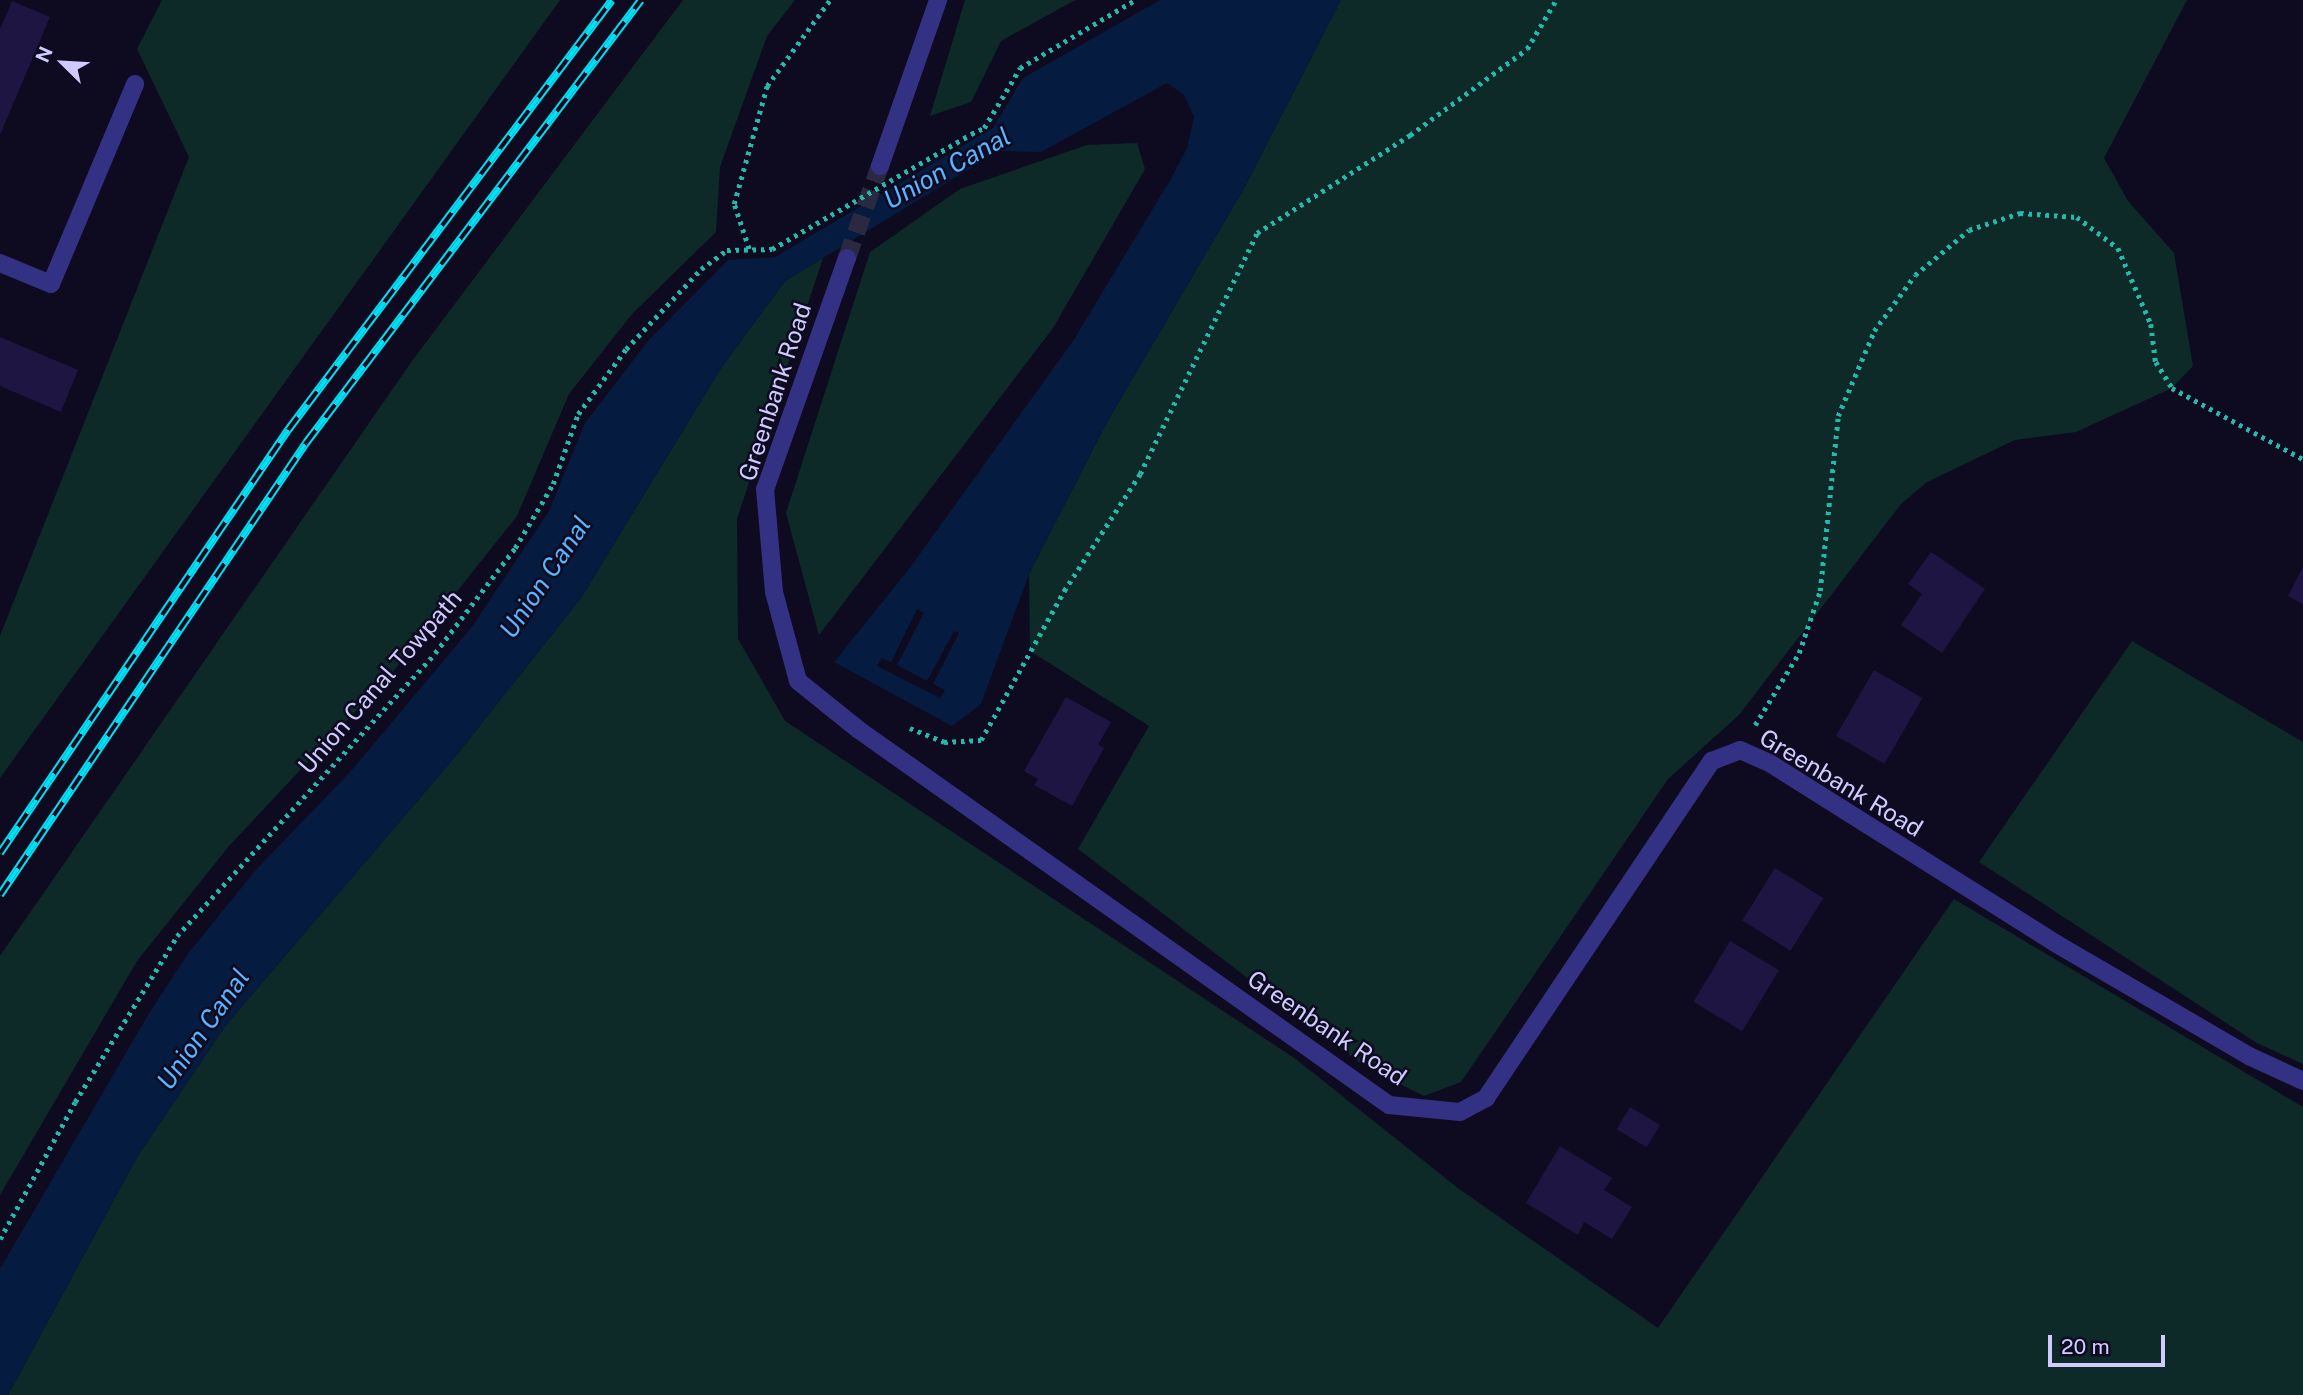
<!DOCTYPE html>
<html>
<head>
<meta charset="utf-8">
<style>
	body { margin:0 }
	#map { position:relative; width:2303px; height:1395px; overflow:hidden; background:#0e0b20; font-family:"Public Sans",sans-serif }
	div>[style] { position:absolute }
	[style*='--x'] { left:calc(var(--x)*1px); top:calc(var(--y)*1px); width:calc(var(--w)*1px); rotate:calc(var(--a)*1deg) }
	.green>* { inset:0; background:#0d2a29 }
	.water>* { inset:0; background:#051b3f }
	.pier>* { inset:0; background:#0e0b20 }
	.building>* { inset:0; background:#1e1542; transform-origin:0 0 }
	.minor-tunnel>* { height:18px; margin-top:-9px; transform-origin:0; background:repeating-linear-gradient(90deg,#2b2841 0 18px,transparent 0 27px) }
	.path>* { height:4.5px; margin-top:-2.25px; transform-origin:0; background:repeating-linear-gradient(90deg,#23baae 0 3.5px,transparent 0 8.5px) }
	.minor>* { height:18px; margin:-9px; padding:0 9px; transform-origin:9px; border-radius:9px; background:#333183 }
	.rail>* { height:8px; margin-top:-4px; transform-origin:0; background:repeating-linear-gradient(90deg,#0e0b20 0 16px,#00e0f5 0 32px); box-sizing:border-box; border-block:2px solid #00e0f5 }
	.path-bridge>* { height:4.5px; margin-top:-2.25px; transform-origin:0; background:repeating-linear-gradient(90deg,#23baae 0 3.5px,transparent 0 8.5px) }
	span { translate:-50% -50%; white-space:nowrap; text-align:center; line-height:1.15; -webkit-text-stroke:5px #0e0b20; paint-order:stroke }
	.street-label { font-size:24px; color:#cfcaff }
	.water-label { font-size:26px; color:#58b4ff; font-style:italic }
	.north { position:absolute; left:28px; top:28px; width:70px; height:70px; -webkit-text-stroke:5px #0e0b20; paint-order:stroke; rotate:294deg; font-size:19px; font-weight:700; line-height:28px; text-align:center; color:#cfcaff }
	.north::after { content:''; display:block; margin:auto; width:24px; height:32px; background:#cfcaff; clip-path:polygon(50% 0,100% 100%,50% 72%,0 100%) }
	.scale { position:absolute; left:2048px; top:1335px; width:117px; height:32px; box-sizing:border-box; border:4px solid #cfcaff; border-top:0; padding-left:9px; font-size:21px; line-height:24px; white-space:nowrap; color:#cfcaff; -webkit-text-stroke:5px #0e0b20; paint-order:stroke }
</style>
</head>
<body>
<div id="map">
	<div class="green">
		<i style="clip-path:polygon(162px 0,560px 0,0 778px,0 636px,189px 157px,137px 49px)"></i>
		<i style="clip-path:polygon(683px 0,795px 0,767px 36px,720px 167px,716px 232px,632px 314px,569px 394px,517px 516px,397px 667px,229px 846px,137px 961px,0 1195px,0 956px,412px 361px)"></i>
		<i style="clip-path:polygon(965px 0,1075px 0,1001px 41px,971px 102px,930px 116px)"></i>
		<i style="clip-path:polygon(1341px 0,2187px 0,2104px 158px,2128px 201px,2174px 253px,2193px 366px,2172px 388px,2076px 432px,2015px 440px,1927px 482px,1901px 504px,1739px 715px,1668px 779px,1461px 1082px,1424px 1096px,1361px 1064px,1078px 849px,1149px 726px,1030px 651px,1029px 574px,1107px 422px,1243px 190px)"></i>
		<i style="clip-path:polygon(1137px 143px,1145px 169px,1053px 328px,819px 635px,786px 513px,870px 252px,960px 189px,1087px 145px)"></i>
		<i style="clip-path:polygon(823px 258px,737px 519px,738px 639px,785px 721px,1297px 1060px,1459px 1189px,1658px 1328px,1954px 899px,2303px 1107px,2303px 1395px,8px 1395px,137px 1157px,226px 1025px,455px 757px,581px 598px,721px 368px,785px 281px)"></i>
		<i style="clip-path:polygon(2132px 641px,2303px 742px,2303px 1064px,2257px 1043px,1979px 862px)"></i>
	</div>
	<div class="water">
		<i style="clip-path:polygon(1160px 0,1341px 0,1243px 190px,1107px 422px,1029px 574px,981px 704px,952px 726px,834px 662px,909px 569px,1073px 341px,1172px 177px,1187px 148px,1194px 117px,1184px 95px,1167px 83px,1041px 152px,999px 151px,785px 281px,721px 368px,581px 598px,455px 757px,226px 1025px,137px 1157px,8px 1395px,0 1395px,0 1269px,148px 1015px,187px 955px,255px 871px,351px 771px,471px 628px,549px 511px,585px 423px,648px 341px,728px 260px,775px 257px,993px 128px,1023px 78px)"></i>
	</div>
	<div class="pier">
		<i style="clip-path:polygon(917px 609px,924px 613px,897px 665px,927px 681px,954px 631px,959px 633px,933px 684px,945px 690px,940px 698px,877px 666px,882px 658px,891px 662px)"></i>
	</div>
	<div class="building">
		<i style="clip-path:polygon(12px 1px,50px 17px,0 135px,0 29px)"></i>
		<i style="clip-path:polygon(0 337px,78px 370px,61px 412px,0 386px)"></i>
		<i style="clip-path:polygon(1931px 552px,1985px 589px,1942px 653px,1901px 625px,1922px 594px,1908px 584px)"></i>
		<i style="clip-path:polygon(2303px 567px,2303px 604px,2288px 596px)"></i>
		<i style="left:1874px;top:670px;width:56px;height:76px;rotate:30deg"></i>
		<i style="clip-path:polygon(1066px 697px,1111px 722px,1098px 745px,1104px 748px,1072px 806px,1034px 785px,1038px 779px,1024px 771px)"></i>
		<i style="left:1775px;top:868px;width:57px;height:62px;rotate:32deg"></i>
		<i style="left:1730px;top:941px;width:57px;height:71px;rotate:31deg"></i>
		<i style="left:1630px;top:1107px;width:35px;height:26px;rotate:31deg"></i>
		<i style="clip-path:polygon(1560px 1146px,1612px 1178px,1604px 1190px,1632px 1207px,1612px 1239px,1584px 1222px,1578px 1235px,1526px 1203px)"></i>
	</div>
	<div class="minor-tunnel">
		<i style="--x:847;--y:258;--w:98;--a:-70.3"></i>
	</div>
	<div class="path">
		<i style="--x:971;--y:134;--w:14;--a:-25"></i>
		<i style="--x:984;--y:128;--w:70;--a:-59"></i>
		<i style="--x:1020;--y:68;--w:134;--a:-30.6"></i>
		<i style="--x:749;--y:249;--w:47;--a:-108.4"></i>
		<i style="--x:734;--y:204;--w:123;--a:-74.4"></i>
		<i style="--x:767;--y:86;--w:107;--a:-53.8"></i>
		<i style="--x:1755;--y:725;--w:84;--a:-58.6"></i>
		<i style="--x:1799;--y:653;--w:65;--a:-71.3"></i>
		<i style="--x:1820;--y:591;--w:176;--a:-84.1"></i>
		<i style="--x:1838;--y:416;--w:92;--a:-67"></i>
		<i style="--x:1874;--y:331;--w:69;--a:-53.8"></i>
		<i style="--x:1915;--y:275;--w:70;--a:-39.8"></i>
		<i style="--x:1969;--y:230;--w:54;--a:-18.4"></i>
		<i style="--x:2020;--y:213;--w:57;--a:4"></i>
		<i style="--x:2077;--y:217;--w:51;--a:37.1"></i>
		<i style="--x:2118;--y:248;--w:83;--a:66.5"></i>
		<i style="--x:2151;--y:324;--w:38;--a:83"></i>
		<i style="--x:2156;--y:362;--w:31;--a:58"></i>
		<i style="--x:2172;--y:388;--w:149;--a:28.5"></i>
		<i style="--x:910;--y:728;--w:37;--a:22"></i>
		<i style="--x:944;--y:742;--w:37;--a:-3"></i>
		<i style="--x:981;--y:740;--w:171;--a:-60.9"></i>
		<i style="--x:1064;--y:591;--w:140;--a:-57"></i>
		<i style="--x:1140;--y:474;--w:268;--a:-64.1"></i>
		<i style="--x:1257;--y:233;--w:182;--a:-32.6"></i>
		<i style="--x:1410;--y:135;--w:145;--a:-36.3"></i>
		<i style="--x:1527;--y:49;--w:57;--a:-59.4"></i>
		<i style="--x:0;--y:1239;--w:156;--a:-61.3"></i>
		<i style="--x:75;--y:1102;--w:195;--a:-58.4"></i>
		<i style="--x:177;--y:936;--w:383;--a:-47.6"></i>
		<i style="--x:435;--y:653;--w:132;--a:-52.7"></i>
		<i style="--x:515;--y:548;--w:74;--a:-59.3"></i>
		<i style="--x:553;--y:484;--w:74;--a:-70.3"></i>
		<i style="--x:578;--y:414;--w:81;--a:-53.6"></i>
		<i style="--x:626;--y:349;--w:110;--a:-46.8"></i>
		<i style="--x:701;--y:269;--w:32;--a:-36"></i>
		<i style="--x:727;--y:250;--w:45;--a:-1.3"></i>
	</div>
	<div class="minor">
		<i style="--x:880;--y:166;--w:176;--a:-70.7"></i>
		<i style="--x:847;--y:258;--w:245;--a:109.5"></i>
		<i style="--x:765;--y:489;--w:103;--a:85"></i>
		<i style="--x:774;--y:592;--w:92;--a:74.9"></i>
		<i style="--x:798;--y:681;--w:78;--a:38.8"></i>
		<i style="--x:859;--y:730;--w:649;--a:35.28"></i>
		<i style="--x:1389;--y:1105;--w:71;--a:5.6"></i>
		<i style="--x:1460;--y:1112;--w:30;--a:-28"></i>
		<i style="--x:1486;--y:1098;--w:406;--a:-56.2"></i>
		<i style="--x:1712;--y:761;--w:30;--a:-21"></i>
		<i style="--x:1740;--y:750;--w:34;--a:24"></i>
		<i style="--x:1771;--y:764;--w:336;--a:32.2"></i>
		<i style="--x:2055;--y:943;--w:225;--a:30.2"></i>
		<i style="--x:2249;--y:1056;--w:60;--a:24.8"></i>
		<i style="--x:0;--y:263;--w:55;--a:22.4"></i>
		<i style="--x:51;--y:284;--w:217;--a:-67.2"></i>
	</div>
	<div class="rail">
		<i style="--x:0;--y:853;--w:512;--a:-55.75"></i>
		<i style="--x:288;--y:430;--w:538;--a:-53"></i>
		<i style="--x:0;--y:895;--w:546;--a:-55.9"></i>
		<i style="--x:306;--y:443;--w:555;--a:-52.9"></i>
	</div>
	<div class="path-bridge">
		<i style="--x:772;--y:249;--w:230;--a:-30"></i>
	</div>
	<div class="street-label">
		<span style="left:775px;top:392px;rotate:-72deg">Greenbank Road</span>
		<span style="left:380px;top:682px;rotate:-49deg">Union Canal Towpath</span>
		<span style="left:1841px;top:783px;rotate:31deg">Greenbank Road</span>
		<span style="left:1327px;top:1028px;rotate:34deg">Greenbank Road</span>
	</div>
	<div class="water-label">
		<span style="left:947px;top:168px;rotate:-29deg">Union Canal</span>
		<span style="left:545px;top:577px;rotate:-56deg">Union Canal</span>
		<span style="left:203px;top:1029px;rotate:-55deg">Union Canal</span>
	</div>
	<div class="north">N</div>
	<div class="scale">20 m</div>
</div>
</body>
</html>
